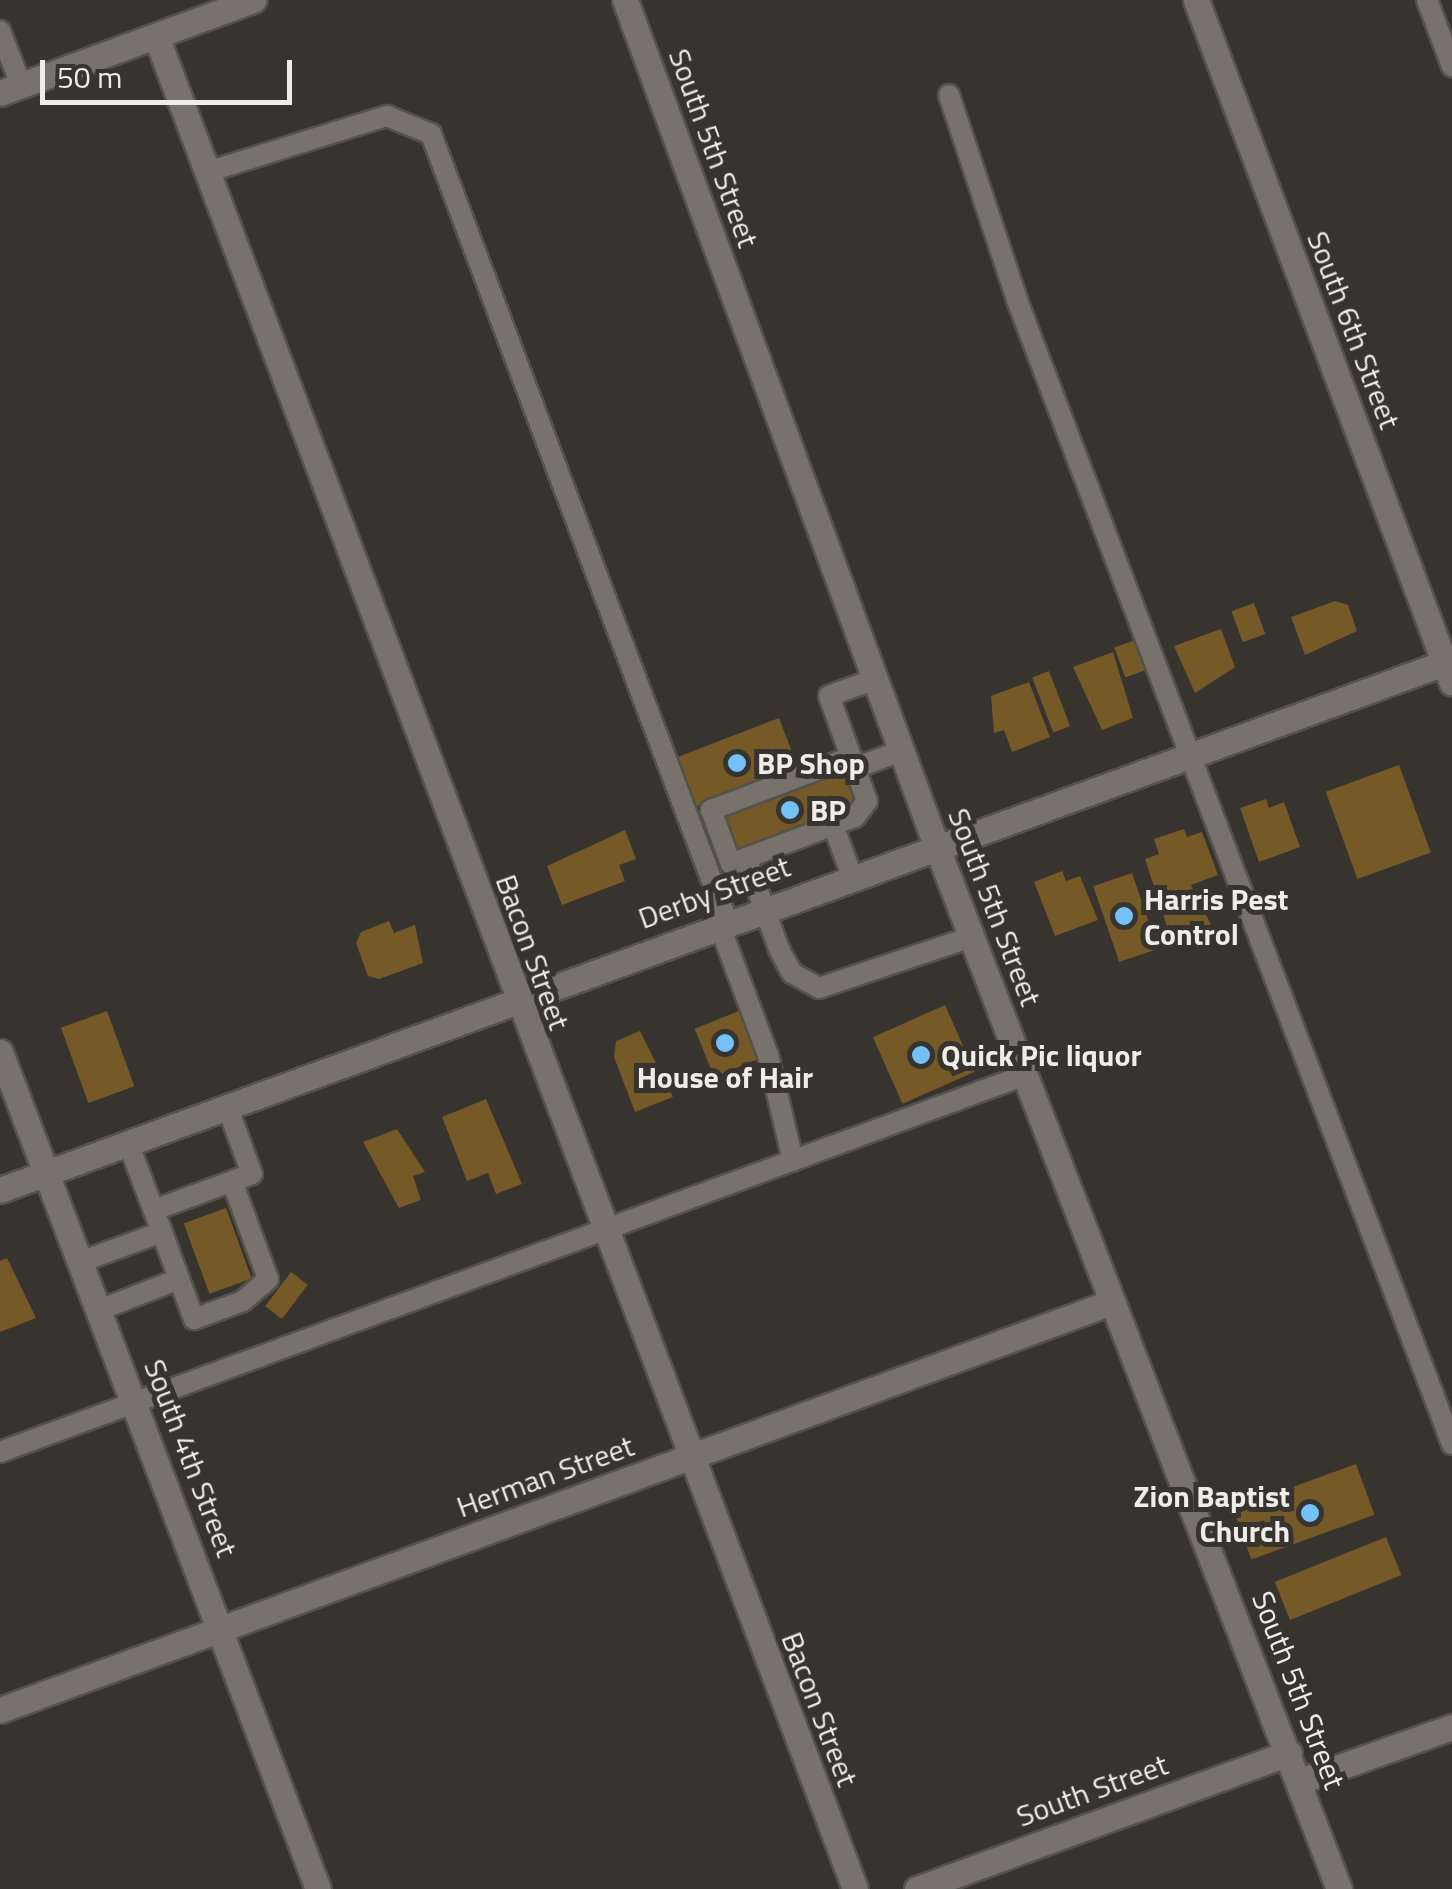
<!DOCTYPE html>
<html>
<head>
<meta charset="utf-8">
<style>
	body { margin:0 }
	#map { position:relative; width:1452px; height:1889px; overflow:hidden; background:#37332e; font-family:"Titillium Web",sans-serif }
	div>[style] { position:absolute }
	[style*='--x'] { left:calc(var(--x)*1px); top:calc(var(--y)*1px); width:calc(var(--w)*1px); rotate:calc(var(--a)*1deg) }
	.building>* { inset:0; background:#755926; transform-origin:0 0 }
	.roads { filter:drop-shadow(2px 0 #54524d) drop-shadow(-2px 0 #54524d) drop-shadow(0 2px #54524d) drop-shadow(0 -2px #54524d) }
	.service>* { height:20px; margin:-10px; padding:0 10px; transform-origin:10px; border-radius:10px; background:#77736c }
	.minor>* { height:25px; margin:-12.5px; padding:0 12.5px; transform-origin:12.5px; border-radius:12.5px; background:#77736c }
	.tertiary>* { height:25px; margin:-12.5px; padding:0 12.5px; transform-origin:12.5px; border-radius:12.5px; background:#77736c }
	.secondary>* { height:25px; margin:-12.5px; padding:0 12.5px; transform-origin:12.5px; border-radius:12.5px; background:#77736c }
	.dots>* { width:28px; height:28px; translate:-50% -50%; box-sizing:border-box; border:5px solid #37332e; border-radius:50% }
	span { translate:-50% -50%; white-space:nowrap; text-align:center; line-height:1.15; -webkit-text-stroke:10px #37332e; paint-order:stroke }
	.street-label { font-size:30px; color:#efede9 }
	.poi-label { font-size:30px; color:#efede9; font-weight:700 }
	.left { translate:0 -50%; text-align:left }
	.right { translate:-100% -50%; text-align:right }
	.scale { position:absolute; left:40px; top:60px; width:252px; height:45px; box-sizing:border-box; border:5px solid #efede9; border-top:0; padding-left:12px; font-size:30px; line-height:35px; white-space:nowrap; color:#efede9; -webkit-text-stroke:8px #37332e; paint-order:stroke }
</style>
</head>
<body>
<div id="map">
	<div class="building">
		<i style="clip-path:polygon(1335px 601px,1348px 605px,1357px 631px,1305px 655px,1291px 617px)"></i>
		<i style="left:1254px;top:603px;width:33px;height:24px;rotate:70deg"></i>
		<i style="clip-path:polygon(1221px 629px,1235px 667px,1195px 693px,1174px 646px)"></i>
		<i style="left:1135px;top:640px;width:32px;height:22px;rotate:70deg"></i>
		<i style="clip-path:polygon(1113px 652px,1133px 718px,1102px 730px,1073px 667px)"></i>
		<i style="left:1049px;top:671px;width:59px;height:18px;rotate:69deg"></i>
		<i style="clip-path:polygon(1029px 682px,1050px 737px,1012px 752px,1004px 730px,994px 733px,991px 696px)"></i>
		<i style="left:779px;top:718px;width:53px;height:110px;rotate:69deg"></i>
		<i style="left:1399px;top:765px;width:93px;height:78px;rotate:70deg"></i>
		<i style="left:844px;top:770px;width:36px;height:130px;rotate:69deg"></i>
		<i style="clip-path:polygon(1266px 799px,1269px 808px,1284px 802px,1300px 847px,1259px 862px,1240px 808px)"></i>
		<i style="clip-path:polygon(1184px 829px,1187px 837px,1202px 832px,1218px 875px,1191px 885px,1212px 927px,1172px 942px,1145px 859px,1159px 854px,1154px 839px)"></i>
		<i style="clip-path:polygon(625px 830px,636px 859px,619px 865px,625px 881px,562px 905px,547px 866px)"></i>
		<i style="clip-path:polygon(1062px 871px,1066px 881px,1080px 876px,1098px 920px,1055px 936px,1034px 882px)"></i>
		<i style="left:1132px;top:873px;width:80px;height:41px;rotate:71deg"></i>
		<i style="clip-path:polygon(389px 921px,394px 933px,415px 925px,423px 963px,379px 979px,368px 976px,356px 943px,361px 932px)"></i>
		<i style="left:945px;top:1005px;width:73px;height:79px;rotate:66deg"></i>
		<i style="left:741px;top:1010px;width:52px;height:50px;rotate:68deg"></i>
		<i style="left:107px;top:1011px;width:80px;height:49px;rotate:70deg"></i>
		<i style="clip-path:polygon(640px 1031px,673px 1097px,635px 1112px,614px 1057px,616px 1041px)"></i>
		<i style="clip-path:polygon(486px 1099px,522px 1184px,496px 1194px,488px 1173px,467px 1181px,442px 1117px)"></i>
		<i style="clip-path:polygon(397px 1129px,425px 1172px,413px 1176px,421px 1200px,399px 1208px,363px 1142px)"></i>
		<i style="left:226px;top:1208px;width:75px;height:45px;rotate:70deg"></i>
		<i style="clip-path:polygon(7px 1258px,36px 1318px,0 1332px,0 1261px)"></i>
		<i style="left:291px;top:1272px;width:21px;height:43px;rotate:37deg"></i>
		<i style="left:1356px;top:1464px;width:54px;height:131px;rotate:70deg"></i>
		<i style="left:1386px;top:1537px;width:41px;height:120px;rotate:68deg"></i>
	</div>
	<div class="roads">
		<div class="service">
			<i style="--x:1427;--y:0;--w:71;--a:69.3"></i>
			<i style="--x:0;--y:31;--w:58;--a:68.7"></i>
			<i style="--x:949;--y:95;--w:216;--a:71.6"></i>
			<i style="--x:1017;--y:300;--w:1224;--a:69.18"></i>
			<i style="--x:207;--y:172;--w:189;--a:-17.3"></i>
			<i style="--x:387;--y:116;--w:48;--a:22.2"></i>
			<i style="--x:431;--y:134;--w:841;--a:69.39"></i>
			<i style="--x:875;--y:679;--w:49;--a:159.7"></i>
			<i style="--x:829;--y:696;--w:112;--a:70.1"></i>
			<i style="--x:867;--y:801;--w:20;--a:127"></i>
			<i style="--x:855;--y:817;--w:116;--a:159.4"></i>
			<i style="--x:746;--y:858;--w:97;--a:70.1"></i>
			<i style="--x:779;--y:949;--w:27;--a:62"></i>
			<i style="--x:792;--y:973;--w:31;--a:29"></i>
			<i style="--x:819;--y:988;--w:160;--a:-18.5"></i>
			<i style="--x:855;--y:768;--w:49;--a:-20.3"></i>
			<i style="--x:833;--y:825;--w:54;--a:69.6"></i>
			<i style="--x:746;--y:858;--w:16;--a:158"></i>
			<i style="--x:731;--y:864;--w:58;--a:-110.3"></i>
			<i style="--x:711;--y:810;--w:150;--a:-20.7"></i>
			<i style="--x:719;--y:924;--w:140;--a:69.5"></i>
			<i style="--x:768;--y:1055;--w:109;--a:76.7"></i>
			<i style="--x:154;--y:1210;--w:104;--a:-20.2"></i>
			<i style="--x:252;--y:1174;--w:72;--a:-110.2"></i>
			<i style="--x:162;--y:1232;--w:50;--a:70.1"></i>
			<i style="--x:80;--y:1262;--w:87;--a:-20.1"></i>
			<i style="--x:162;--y:1232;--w:95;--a:-110.9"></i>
			<i style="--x:99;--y:1310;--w:86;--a:-21.2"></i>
			<i style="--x:179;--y:1279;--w:43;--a:69.4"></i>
			<i style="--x:194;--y:1319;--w:52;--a:-20.2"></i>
			<i style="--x:243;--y:1301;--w:33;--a:-41"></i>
			<i style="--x:268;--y:1279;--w:104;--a:-110.2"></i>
			<i style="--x:0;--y:1452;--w:1092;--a:-20.19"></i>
		</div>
		<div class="minor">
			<i style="--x:1196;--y:0;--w:729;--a:69.45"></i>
			<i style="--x:156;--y:36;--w:1980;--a:69.33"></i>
			<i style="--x:0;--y:93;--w:270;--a:-20.2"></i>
			<i style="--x:0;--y:1052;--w:895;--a:69.2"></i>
			<i style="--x:0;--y:1710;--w:1184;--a:-20.15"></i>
			<i style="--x:1300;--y:1781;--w:161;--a:-19.6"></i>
			<i style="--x:917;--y:1889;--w:396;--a:-20.1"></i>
		</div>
		<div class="tertiary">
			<i style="--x:625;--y:0;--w:900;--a:69.79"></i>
			<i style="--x:936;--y:845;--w:1119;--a:68.89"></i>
		</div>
		<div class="secondary">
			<i style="--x:0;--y:1190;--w:1546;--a:-20.05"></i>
		</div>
	</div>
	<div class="dots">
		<i style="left:737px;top:763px;background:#73c1f6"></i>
		<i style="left:790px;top:810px;background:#73c1f6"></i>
		<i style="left:1124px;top:916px;background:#73c1f6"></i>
		<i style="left:725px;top:1043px;background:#73c1f6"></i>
		<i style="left:921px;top:1055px;background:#73c1f6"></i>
		<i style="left:1310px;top:1513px;background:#73c1f6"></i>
	</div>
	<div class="street-label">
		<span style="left:714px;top:148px;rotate:70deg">South 5th Street</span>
		<span style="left:1354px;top:330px;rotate:69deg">South 6th Street</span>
		<span style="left:714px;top:892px;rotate:-20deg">Derby Street</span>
		<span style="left:995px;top:907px;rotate:69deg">South 5th Street</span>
		<span style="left:533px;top:952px;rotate:70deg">Bacon Street</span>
		<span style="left:191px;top:1458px;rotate:69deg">South 4th Street</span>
		<span style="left:545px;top:1476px;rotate:-20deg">Herman Street</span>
		<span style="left:1299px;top:1690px;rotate:69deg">South 5th Street</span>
		<span style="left:820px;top:1709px;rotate:69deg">Bacon Street</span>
		<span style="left:1092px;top:1790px;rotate:-20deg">South Street</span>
	</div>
	<div class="poi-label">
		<span class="left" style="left:757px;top:763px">BP Shop</span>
		<span class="left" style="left:810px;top:810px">BP</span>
		<span class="left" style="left:1144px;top:916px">Harris Pest<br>Control</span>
		<span class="left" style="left:941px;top:1055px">Quick Pic liquor</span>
		<span style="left:725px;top:1077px">House of Hair</span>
		<span class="right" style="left:1290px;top:1513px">Zion Baptist<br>Church</span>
	</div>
	<div class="scale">50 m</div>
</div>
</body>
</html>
